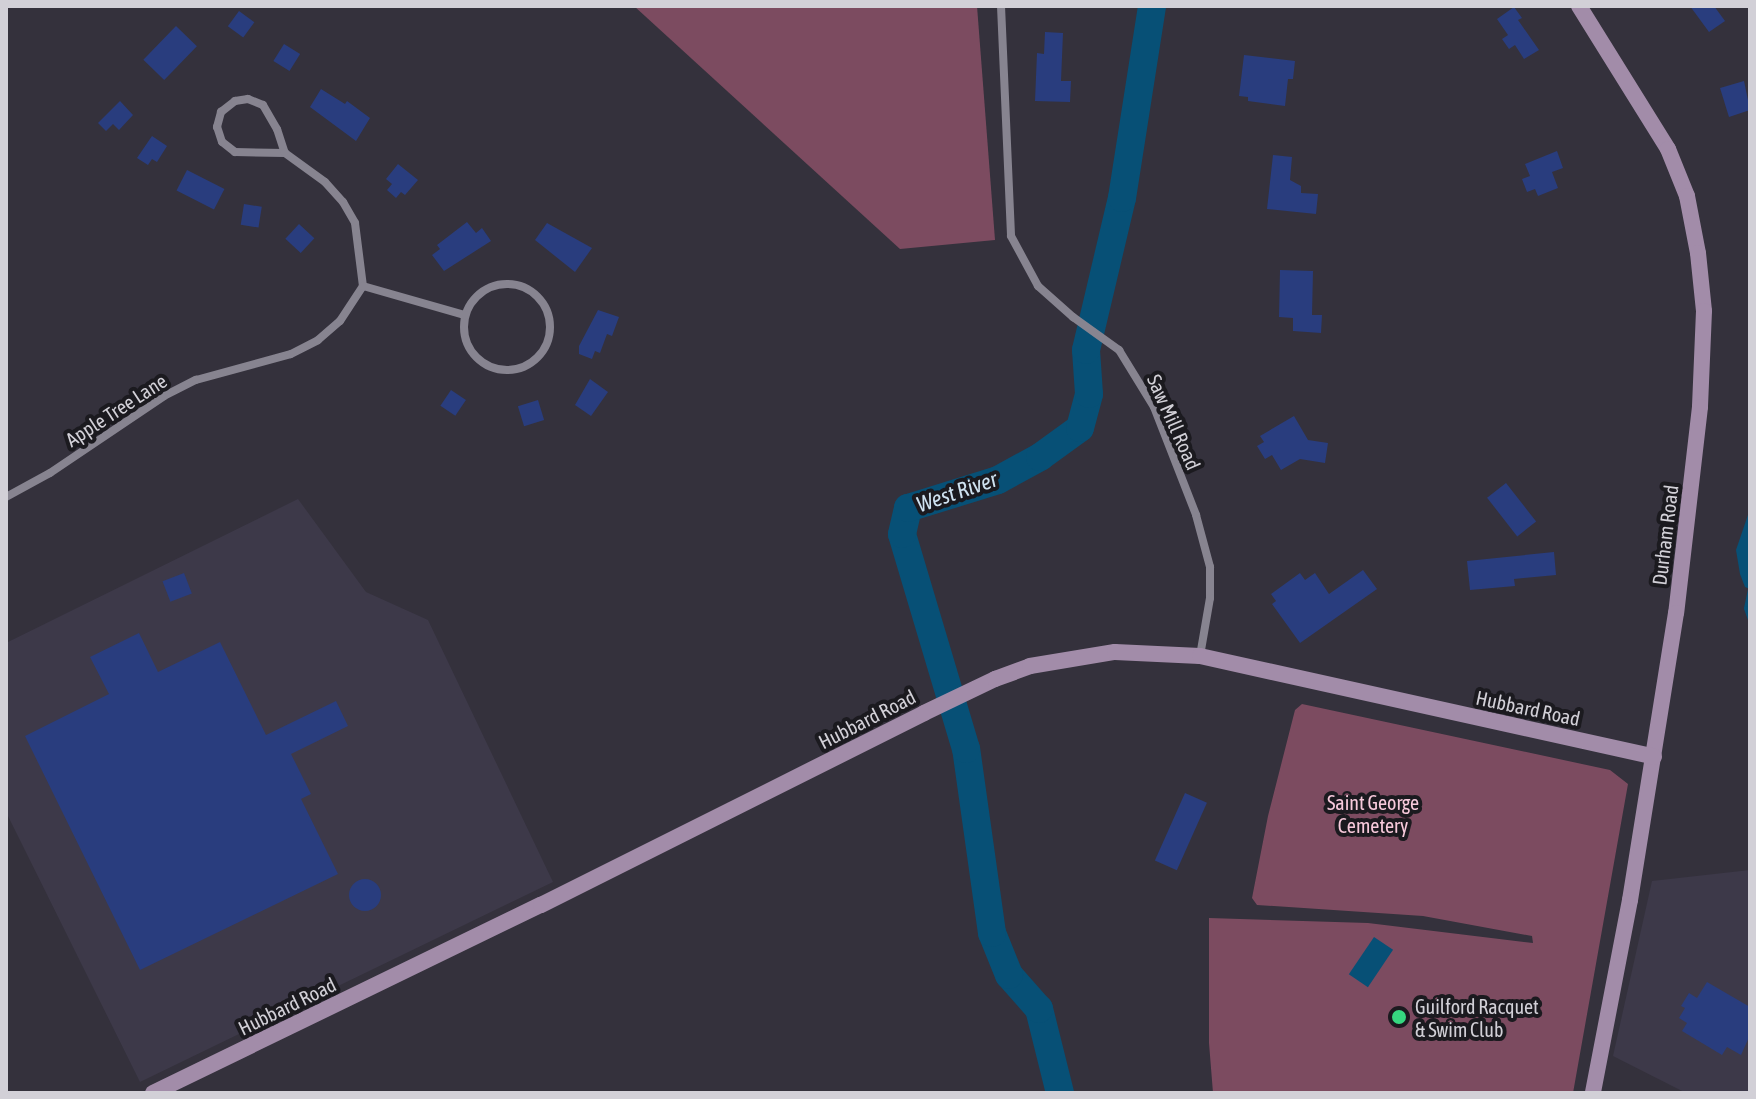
<!DOCTYPE html>
<html>
<head>
<meta charset="utf-8">
<style>
	body { margin:0 }
	#map { position:relative; width:1756px; height:1099px; overflow:hidden; background:#34313c; font-family:"Asap Condensed",sans-serif }
	div>[style] { position:absolute }
	[style*='--x'] { left:calc(var(--x)*1px); top:calc(var(--y)*1px); width:calc(var(--w)*1px); rotate:calc(var(--a)*1deg) }
	.built>* { inset:0; background:#3d3949 }
	.green>* { inset:0; background:#7c4b60 }
	.water>* { inset:0; background:#075076; transform-origin:0 0 }
	.stream>* { height:5px; margin:-2.5px; padding:0 2.5px; transform-origin:2.5px; border-radius:2.5px; background:#075076 }
	.river>* { height:28px; margin:-14px; padding:0 14px; transform-origin:14px; border-radius:14px; background:#075076 }
	.building>* { inset:0; background:#293d7e; transform-origin:0 0 }
	.round { border-radius:50% }
	.street>* { height:8px; margin:-4px; padding:0 4px; transform-origin:4px; border-radius:4px; background:#878490 }
	.street>.ring { margin:-4px; padding:0; box-sizing:content-box; background:none; border:8px solid #878490; border-radius:50% }
	.secondary>* { height:16px; margin:-8px; padding:0 8px; transform-origin:8px; border-radius:8px; background:#a28ca9 }
	.dots>* { width:22px; height:22px; translate:-50% -50%; box-sizing:border-box; border:4px solid #1b1a1f; border-radius:50% }
	span { translate:-50% -50%; white-space:nowrap; text-align:center; line-height:1.15; -webkit-text-stroke:8px #1b1a1f; paint-order:stroke }
	.street-label { font-size:20px; color:#d2d0d7 }
	.park-label { font-size:20px; color:#f8cadc }
	.poi-label { font-size:20px; color:#d2d0d7 }
	.left { translate:0 -50%; text-align:left }
	.water-label { font-size:22px; color:#cfe2f0; font-style:italic }
	.frame { position:absolute; inset:0; border:8px solid #d2d0d7; pointer-events:none }
</style>
</head>
<body>
<div id="map">
	<div class="built">
		<i style="clip-path:polygon(298px 499px,366px 592px,428px 620px,553px 882px,140px 1082px,6px 812px,6px 643px)"></i>
		<i style="clip-path:polygon(1750px 870px,1750px 1091px,1686px 1093px,1613px 1056px,1652px 881px)"></i>
	</div>
	<div class="green">
		<i style="clip-path:polygon(634px 6px,977px 6px,995px 240px,900px 249px)"></i>
		<i style="clip-path:polygon(1302px 704px,1610px 770px,1628px 784px,1573px 1093px,1213px 1093px,1209px 1043px,1209px 918px,1368px 923px,1533px 943px,1532px 936px,1423px 916px,1257px 905px,1252px 898px,1268px 816px,1295px 710px)"></i>
	</div>
	<div class="water">
		<i style="clip-path:polygon(1750px 509px,1750px 589px,1745px 587px,1740px 574px,1736px 550px)"></i>
		<i style="left:1374px;top:937px;width:23px;height:45px;rotate:34deg"></i>
	</div>
	<div class="stream">
		<i style="--x:1750;--y:589;--w:19;--a:102"></i>
		<i style="--x:1746;--y:608;--w:12;--a:70"></i>
	</div>
	<div class="river">
		<i style="--x:1060;--y:1093;--w:87;--a:-104"></i>
		<i style="--x:1039;--y:1009;--w:45;--a:-131.4"></i>
		<i style="--x:1009;--y:975;--w:45;--a:-112"></i>
		<i style="--x:992;--y:933;--w:186;--a:-98"></i>
		<i style="--x:966;--y:749;--w:224;--a:-106.6"></i>
		<i style="--x:902;--y:534;--w:27;--a:-77"></i>
		<i style="--x:908;--y:508;--w:94;--a:-17.3"></i>
		<i style="--x:998;--y:480;--w:48;--a:-28.7"></i>
		<i style="--x:1040;--y:457;--w:49;--a:-35.9"></i>
		<i style="--x:1080;--y:428;--w:35;--a:-75"></i>
		<i style="--x:1089;--y:394;--w:44;--a:-93.9"></i>
		<i style="--x:1086;--y:350;--w:156;--a:-76.7"></i>
		<i style="--x:1122;--y:198;--w:194;--a:-81.1"></i>
	</div>
	<div class="building">
		<i style="clip-path:polygon(1690px 6px,1714px 6px,1725px 21px,1709px 32px)"></i>
		<i style="clip-path:polygon(1514px 7px,1522px 18px,1518px 20px,1539px 50px,1524px 59px,1515px 45px,1509px 49px,1502px 39px,1508px 35px,1497px 19px)"></i>
		<i style="left:239px;top:11px;width:19px;height:19px;rotate:36deg"></i>
		<i style="left:176px;top:26px;width:29px;height:47px;rotate:44deg"></i>
		<i style="clip-path:polygon(1045px 32px,1063px 33px,1061px 81px,1071px 81px,1070px 102px,1035px 101px,1037px 53px,1044px 54px)"></i>
		<i style="left:284px;top:44px;width:19px;height:20px;rotate:32deg"></i>
		<i style="clip-path:polygon(1244px 55px,1295px 61px,1293px 79px,1288px 79px,1285px 106px,1248px 101px,1248px 97px,1239px 96px)"></i>
		<i style="clip-path:polygon(1744px 81px,1750px 110px,1729px 117px,1720px 88px)"></i>
		<i style="clip-path:polygon(321px 89px,345px 104px,347px 101px,370px 118px,356px 141px,310px 107px)"></i>
		<i style="clip-path:polygon(120px 101px,133px 115px,119px 130px,113px 124px,106px 131px,98px 123px)"></i>
		<i style="clip-path:polygon(152px 136px,167px 146px,157px 162px,152px 159px,148px 165px,137px 158px)"></i>
		<i style="clip-path:polygon(1557px 151px,1563px 168px,1552px 172px,1558px 188px,1538px 196px,1535px 189px,1527px 192px,1522px 179px,1530px 176px,1525px 164px)"></i>
		<i style="clip-path:polygon(1273px 155px,1292px 157px,1290px 180px,1301px 186px,1301px 193px,1318px 194px,1316px 214px,1267px 209px)"></i>
		<i style="clip-path:polygon(398px 164px,418px 180px,405px 195px,401px 192px,396px 198px,387px 190px,392px 184px,386px 179px)"></i>
		<i style="left:187px;top:170px;width:42px;height:23px;rotate:27deg"></i>
		<i style="left:244px;top:204px;width:18px;height:21px;rotate:9deg"></i>
		<i style="clip-path:polygon(467px 222px,476px 233px,482px 228px,491px 241px,444px 271px,432px 255px,440px 249px,437px 245px)"></i>
		<i style="clip-path:polygon(547px 223px,592px 248px,575px 272px,535px 240px)"></i>
		<i style="left:299px;top:224px;width:21px;height:20px;rotate:43deg"></i>
		<i style="clip-path:polygon(1280px 270px,1313px 271px,1312px 315px,1322px 315px,1321px 333px,1293px 331px,1293px 318px,1279px 317px)"></i>
		<i style="clip-path:polygon(598px 310px,619px 317px,612px 336px,607px 334px,600px 353px,595px 351px,592px 359px,579px 354px,579px 346px)"></i>
		<i style="clip-path:polygon(590px 379px,608px 392px,591px 416px,575px 405px)"></i>
		<i style="left:451px;top:390px;width:18px;height:19px;rotate:34deg"></i>
		<i style="left:538px;top:400px;width:21px;height:21px;rotate:73deg"></i>
		<i style="clip-path:polygon(1294px 416px,1308px 440px,1328px 443px,1325px 463px,1300px 459px,1281px 470px,1272px 455px,1265px 459px,1257px 446px,1264px 442px,1260px 436px)"></i>
		<i style="left:1506px;top:483px;width:49px;height:24px;rotate:52deg"></i>
		<i style="clip-path:polygon(1554px 552px,1556px 575px,1514px 579px,1515px 586px,1470px 590px,1467px 561px)"></i>
		<i style="clip-path:polygon(1363px 570px,1377px 589px,1300px 643px,1272px 604px,1276px 601px,1271px 594px,1300px 573px,1305px 580px,1315px 573px,1329px 594px)"></i>
		<i style="left:184px;top:573px;width:22px;height:23px;rotate:69deg"></i>
		<i style="clip-path:polygon(139px 633px,158px 672px,220px 642px,266px 735px,336px 701px,348px 726px,291px 754px,311px 794px,301px 799px,338px 874px,140px 970px,25px 736px,109px 694px,90px 657px)"></i>
		<i style="left:1185px;top:793px;width:24px;height:74px;rotate:24deg"></i>
		<i class="round" style="left:349px;top:879px;width:32px;height:32px"></i>
		<i style="clip-path:polygon(1707px 982px,1750px 1007px,1750px 1035px,1741px 1055px,1727px 1047px,1722px 1055px,1682px 1031px,1687px 1023px,1679px 1018px,1685px 1008px,1681px 1006px,1689px 993px,1697px 998px)"></i>
	</div>
	<div class="street">
		<i style="--x:1001;--y:6;--w:230;--a:87.5"></i>
		<i style="--x:1011;--y:236;--w:57;--a:61.6"></i>
		<i style="--x:1038;--y:286;--w:47;--a:41.5"></i>
		<i style="--x:1073;--y:317;--w:57;--a:35.7"></i>
		<i style="--x:1119;--y:350;--w:67;--a:58.4"></i>
		<i style="--x:1154;--y:407;--w:116;--a:68.7"></i>
		<i style="--x:1196;--y:515;--w:54;--a:74.9"></i>
		<i style="--x:1210;--y:567;--w:31;--a:90"></i>
		<i style="--x:1210;--y:598;--w:59;--a:99.8"></i>
		<i style="--x:285;--y:153;--w:50;--a:-178.9"></i>
		<i style="--x:235;--y:152;--w:16;--a:-142"></i>
		<i style="--x:222;--y:142;--w:16;--a:-108"></i>
		<i style="--x:217;--y:127;--w:16;--a:-75"></i>
		<i style="--x:221;--y:112;--w:18;--a:-38"></i>
		<i style="--x:235;--y:101;--w:13;--a:-9"></i>
		<i style="--x:248;--y:99;--w:16;--a:22"></i>
		<i style="--x:263;--y:105;--w:28;--a:60"></i>
		<i style="--x:277;--y:129;--w:25;--a:72"></i>
		<i style="--x:285;--y:153;--w:49;--a:35.9"></i>
		<i style="--x:325;--y:182;--w:27;--a:48"></i>
		<i style="--x:343;--y:202;--w:24;--a:60"></i>
		<i style="--x:355;--y:223;--w:64;--a:82.8"></i>
		<i class="ring" style="left:464px;top:284px;width:78px;height:78px"></i>
		<i style="--x:6;--y:497;--w:50;--a:-28.6"></i>
		<i style="--x:50;--y:473;--w:138;--a:-34"></i>
		<i style="--x:164;--y:396;--w:36;--a:-27"></i>
		<i style="--x:196;--y:380;--w:98;--a:-15.3"></i>
		<i style="--x:291;--y:354;--w:30;--a:-27"></i>
		<i style="--x:318;--y:340;--w:29;--a:-41"></i>
		<i style="--x:340;--y:321;--w:42;--a:-56.7"></i>
		<i style="--x:363;--y:286;--w:106;--a:15.9"></i>
	</div>
	<div class="secondary">
		<i style="--x:1579;--y:6;--w:168;--a:58.1"></i>
		<i style="--x:1668;--y:149;--w:51;--a:68"></i>
		<i style="--x:1687;--y:196;--w:58;--a:79.1"></i>
		<i style="--x:1698;--y:253;--w:58;--a:84.1"></i>
		<i style="--x:1704;--y:311;--w:96;--a:92.4"></i>
		<i style="--x:1700;--y:407;--w:207;--a:96.6"></i>
		<i style="--x:1676;--y:613;--w:291;--a:99.1"></i>
		<i style="--x:1630;--y:900;--w:197;--a:100.9"></i>
		<i style="--x:153;--y:1093;--w:431;--a:-25.9"></i>
		<i style="--x:541;--y:905;--w:428;--a:-26.6"></i>
		<i style="--x:924;--y:713;--w:79;--a:-25.6"></i>
		<i style="--x:995;--y:679;--w:37;--a:-20"></i>
		<i style="--x:1030;--y:666;--w:86;--a:-9.4"></i>
		<i style="--x:1115;--y:652;--w:85;--a:2.7"></i>
		<i style="--x:1200;--y:656;--w:465;--a:12.5"></i>
	</div>
	<div class="dots">
		<i style="left:1399px;top:1017px;background:#36d880"></i>
	</div>
	<div class="street-label">
		<span style="left:116px;top:410px;rotate:-33deg">Apple Tree Lane</span>
		<span style="left:1174px;top:422px;rotate:66deg">Saw Mill Road</span>
		<span style="left:1665px;top:535px;rotate:-83deg">Durham Road</span>
		<span style="left:1528px;top:708px;rotate:12deg">Hubbard Road</span>
		<span style="left:867px;top:719px;rotate:-27deg">Hubbard Road</span>
		<span style="left:287px;top:1006px;rotate:-26deg">Hubbard Road</span>
	</div>
	<div class="park-label">
		<span style="left:1373px;top:814px">Saint George<br>Cemetery</span>
	</div>
	<div class="poi-label">
		<span class="left" style="left:1415px;top:1018px">Guilford Racquet<br>&amp; Swim Club</span>
	</div>
	<div class="water-label">
		<span style="left:957px;top:492px;rotate:-19deg">West River</span>
	</div>
	<div class="frame"></div>
</div>
</body>
</html>
